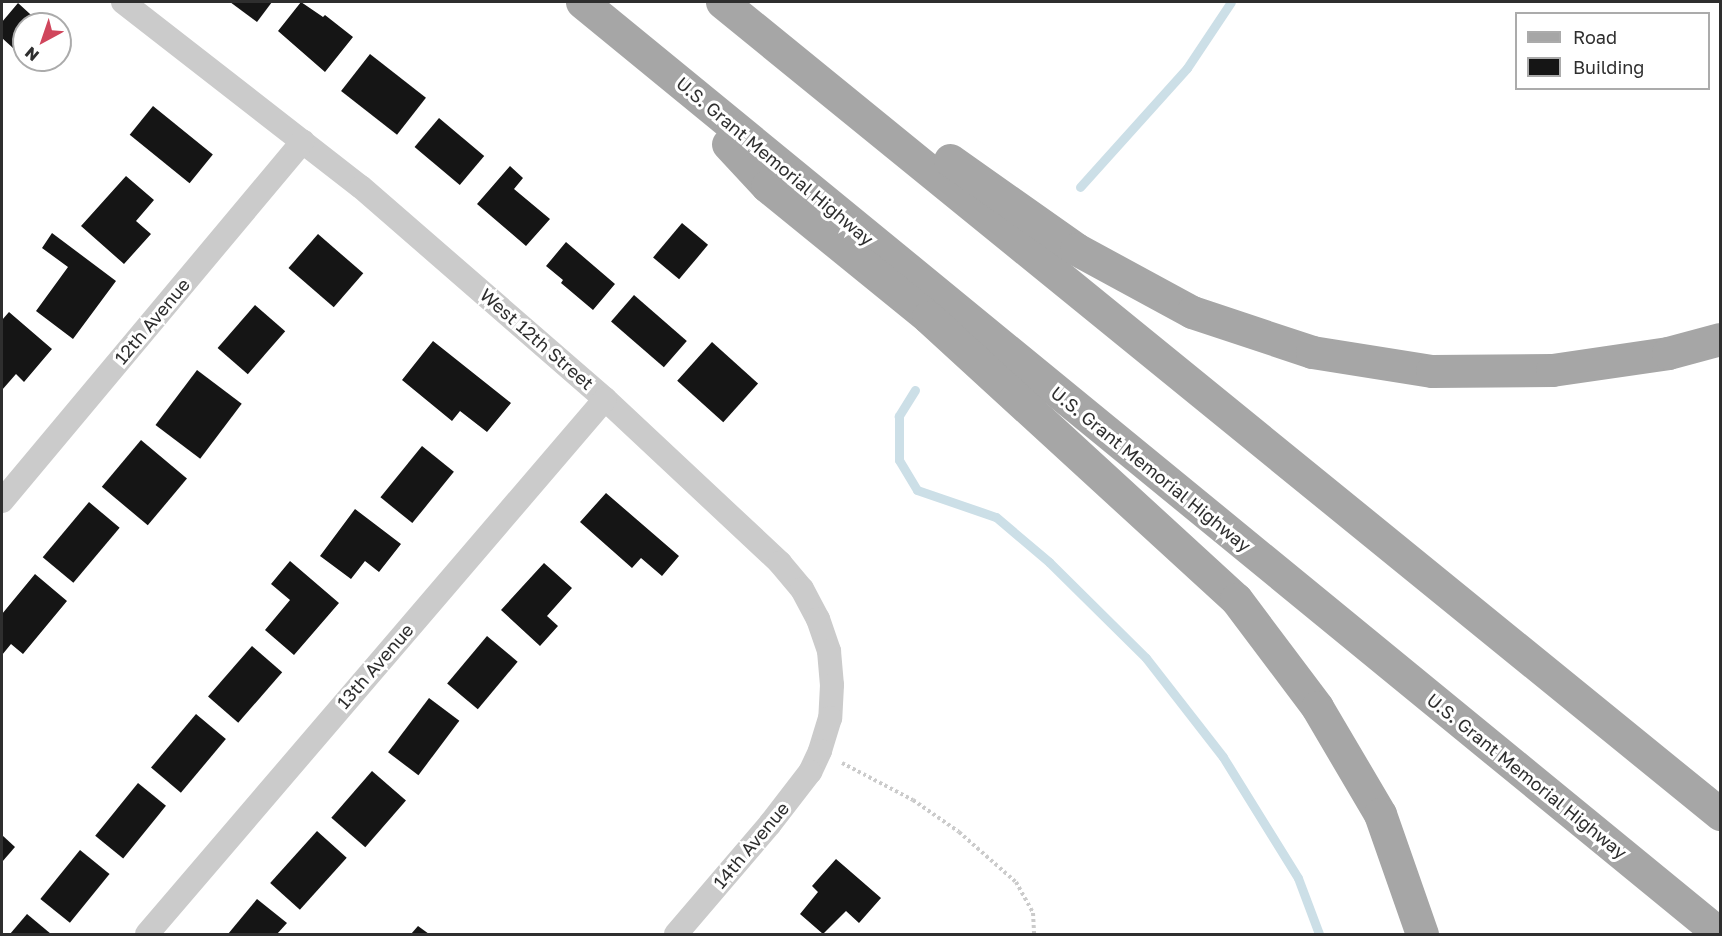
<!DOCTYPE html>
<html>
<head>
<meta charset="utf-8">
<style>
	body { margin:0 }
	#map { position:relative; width:1722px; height:936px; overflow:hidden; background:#fff; font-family:"Golos Text",sans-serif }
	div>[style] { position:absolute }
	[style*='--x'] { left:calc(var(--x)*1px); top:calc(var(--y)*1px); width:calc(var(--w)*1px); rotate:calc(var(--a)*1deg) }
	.stream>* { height:9px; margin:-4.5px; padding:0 4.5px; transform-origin:4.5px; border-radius:4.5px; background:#ccdfe7 }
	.building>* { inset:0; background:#151515; transform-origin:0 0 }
	.path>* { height:4px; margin-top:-2px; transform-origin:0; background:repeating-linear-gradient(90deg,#cbcbcb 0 3px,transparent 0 6px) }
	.street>* { height:24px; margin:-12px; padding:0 12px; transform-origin:12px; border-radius:12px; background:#cbcbcb }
	.primary>* { height:33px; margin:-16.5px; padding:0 16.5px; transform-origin:16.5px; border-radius:16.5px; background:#a6a6a6 }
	span { translate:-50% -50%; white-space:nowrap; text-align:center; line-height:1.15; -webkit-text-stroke:6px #fff; paint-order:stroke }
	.street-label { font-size:18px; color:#2e2e2e }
	.frame { position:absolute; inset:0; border:3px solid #2e2e2e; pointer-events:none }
	.legend { position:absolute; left:1515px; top:12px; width:195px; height:78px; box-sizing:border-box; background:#fff; border:2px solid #ababab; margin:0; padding:8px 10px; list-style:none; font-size:18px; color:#2e2e2e }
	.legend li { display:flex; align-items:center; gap:12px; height:30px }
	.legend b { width:30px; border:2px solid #ababab }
	.north { position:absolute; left:12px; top:12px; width:60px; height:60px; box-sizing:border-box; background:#fff; border:2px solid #ababab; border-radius:50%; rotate:220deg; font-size:16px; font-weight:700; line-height:24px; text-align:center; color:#2e2e2e }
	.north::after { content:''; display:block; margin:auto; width:21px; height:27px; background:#d0465c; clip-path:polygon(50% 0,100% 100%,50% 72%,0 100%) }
</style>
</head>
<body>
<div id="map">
	<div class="stream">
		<i style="--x:1080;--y:187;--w:160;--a:-48"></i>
		<i style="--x:1187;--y:68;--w:79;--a:-56.3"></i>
		<i style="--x:915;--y:390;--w:31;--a:122"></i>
		<i style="--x:899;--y:416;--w:44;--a:90"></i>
		<i style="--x:899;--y:460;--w:35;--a:59"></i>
		<i style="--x:917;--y:490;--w:83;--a:18.9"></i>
		<i style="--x:996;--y:517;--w:70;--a:40.3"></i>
		<i style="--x:1049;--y:562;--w:136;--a:44.7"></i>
		<i style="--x:1146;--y:658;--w:125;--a:52.1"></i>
		<i style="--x:1223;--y:757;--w:142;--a:58.2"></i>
		<i style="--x:1298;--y:878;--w:60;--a:69.4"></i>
	</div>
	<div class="building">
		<i style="clip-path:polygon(230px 2px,272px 2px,257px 22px)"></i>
		<i style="clip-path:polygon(301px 2px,323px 17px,325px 15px,353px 37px,325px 72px,278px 31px)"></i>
		<i style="clip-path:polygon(18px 3px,41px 24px,24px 24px,24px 58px,2px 38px,2px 22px)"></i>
		<i style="left:370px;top:54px;width:71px;height:47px;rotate:38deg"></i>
		<i style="left:153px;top:106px;width:77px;height:37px;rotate:39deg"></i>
		<i style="left:439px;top:118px;width:59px;height:38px;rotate:40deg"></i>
		<i style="clip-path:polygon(510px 166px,523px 178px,514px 189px,550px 219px,526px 246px,477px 204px)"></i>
		<i style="clip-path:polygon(126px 176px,154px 200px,136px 221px,151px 234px,124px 264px,81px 226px)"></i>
		<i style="left:682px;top:223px;width:34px;height:45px;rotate:40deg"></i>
		<i style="clip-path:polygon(52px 233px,116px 281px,73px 339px,36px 311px,68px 267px,42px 248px)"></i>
		<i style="left:318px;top:234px;width:60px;height:45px;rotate:41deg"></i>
		<i style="clip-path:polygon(566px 242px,615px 284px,593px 310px,561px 283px,563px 280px,546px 266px)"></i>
		<i style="left:634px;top:295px;width:70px;height:35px;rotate:41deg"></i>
		<i style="left:255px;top:305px;width:40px;height:57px;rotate:41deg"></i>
		<i style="clip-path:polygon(9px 312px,52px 349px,24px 382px,16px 374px,2px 390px,2px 320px)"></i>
		<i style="clip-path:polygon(433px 341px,511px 403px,487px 432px,460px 411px,452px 421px,402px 380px)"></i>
		<i style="left:712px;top:342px;width:62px;height:52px;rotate:42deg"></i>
		<i style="left:197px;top:370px;width:56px;height:69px;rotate:37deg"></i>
		<i style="left:141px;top:440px;width:60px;height:61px;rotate:40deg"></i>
		<i style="left:422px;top:446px;width:41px;height:66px;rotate:39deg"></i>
		<i style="clip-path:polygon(606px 493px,679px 556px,662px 576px,641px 558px,632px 568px,580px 522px)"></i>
		<i style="left:89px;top:502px;width:40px;height:72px;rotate:40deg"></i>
		<i style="clip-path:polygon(355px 509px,401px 544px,379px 572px,365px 561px,351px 579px,320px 556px)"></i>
		<i style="clip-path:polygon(290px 561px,339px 603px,294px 655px,265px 630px,290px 600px,271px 584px)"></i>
		<i style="clip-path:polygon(544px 563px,572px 588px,547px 616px,558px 626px,540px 646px,501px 610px)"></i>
		<i style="clip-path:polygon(35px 574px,67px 601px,23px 654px,11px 644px,2px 655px,2px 614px)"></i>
		<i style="left:487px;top:636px;width:40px;height:62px;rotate:40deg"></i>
		<i style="left:252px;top:646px;width:40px;height:67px;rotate:41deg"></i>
		<i style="left:429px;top:698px;width:38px;height:68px;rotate:37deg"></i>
		<i style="left:196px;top:714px;width:39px;height:70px;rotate:40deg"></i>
		<i style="left:372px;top:771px;width:45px;height:62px;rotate:41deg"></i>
		<i style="left:138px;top:783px;width:36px;height:68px;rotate:39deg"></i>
		<i style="left:317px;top:831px;width:40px;height:70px;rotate:42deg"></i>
		<i style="clip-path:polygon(2px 835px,15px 847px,2px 862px)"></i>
		<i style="left:80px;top:850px;width:38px;height:63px;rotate:39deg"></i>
		<i style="clip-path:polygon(836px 859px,881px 898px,859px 923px,846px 911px,823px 934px,800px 914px,818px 892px,812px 886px)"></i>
		<i style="clip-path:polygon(257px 899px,287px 923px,277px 934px,228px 934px)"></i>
		<i style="clip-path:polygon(27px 914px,51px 934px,10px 934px)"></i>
		<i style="clip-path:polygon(418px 926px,429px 934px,411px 934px)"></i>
	</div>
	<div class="path">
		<i style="--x:842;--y:763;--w:80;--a:27.5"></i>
		<i style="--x:913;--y:800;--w:56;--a:34.8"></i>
		<i style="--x:959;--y:832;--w:76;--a:41.3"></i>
		<i style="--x:1016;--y:882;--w:35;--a:61"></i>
		<i style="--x:1033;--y:913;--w:21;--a:87"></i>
	</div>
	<div class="street">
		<i style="--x:123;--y:2;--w:301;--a:37.9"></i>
		<i style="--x:361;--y:187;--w:323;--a:41"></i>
		<i style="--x:605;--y:399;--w:240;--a:43.1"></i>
		<i style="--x:780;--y:563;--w:34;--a:50"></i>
		<i style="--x:802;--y:589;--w:34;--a:62"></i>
		<i style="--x:818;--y:619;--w:34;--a:71"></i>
		<i style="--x:829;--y:651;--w:34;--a:85"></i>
		<i style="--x:832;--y:685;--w:33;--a:93"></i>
		<i style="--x:830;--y:718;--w:34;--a:107"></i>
		<i style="--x:820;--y:751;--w:23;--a:115"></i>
		<i style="--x:810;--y:772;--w:66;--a:127.6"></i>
		<i style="--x:770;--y:824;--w:145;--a:130.5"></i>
		<i style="--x:2;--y:501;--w:469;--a:-50.1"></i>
		<i style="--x:147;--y:934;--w:704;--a:-49.43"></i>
	</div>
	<div class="primary">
		<i style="--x:582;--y:2;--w:1471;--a:39.32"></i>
		<i style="--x:722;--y:2;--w:1287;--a:39.13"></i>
		<i style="--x:728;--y:144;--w:57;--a:47.1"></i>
		<i style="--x:767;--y:186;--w:208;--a:39.1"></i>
		<i style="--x:928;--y:317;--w:418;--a:42.5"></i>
		<i style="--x:1236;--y:599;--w:135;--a:53.1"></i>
		<i style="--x:1317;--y:707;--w:124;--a:59.5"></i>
		<i style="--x:1380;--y:814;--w:127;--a:70.7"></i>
		<i style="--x:950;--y:160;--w:154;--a:35.2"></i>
		<i style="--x:1076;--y:249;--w:132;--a:28.5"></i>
		<i style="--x:1192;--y:312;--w:126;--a:18.4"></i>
		<i style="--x:1312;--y:352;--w:121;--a:9"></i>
		<i style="--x:1432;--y:371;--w:120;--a:-0.5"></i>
		<i style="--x:1552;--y:370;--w:117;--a:-8.3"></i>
		<i style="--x:1668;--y:353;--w:54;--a:-15.1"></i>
	</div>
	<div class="street-label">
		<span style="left:775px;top:161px;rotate:40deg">U.S. Grant Memorial Highway</span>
		<span style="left:152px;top:321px;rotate:-50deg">12th Avenue</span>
		<span style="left:537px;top:339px;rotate:41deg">West 12th Street</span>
		<span style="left:1151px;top:469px;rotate:39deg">U.S. Grant Memorial Highway</span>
		<span style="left:375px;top:666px;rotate:-49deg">13th Avenue</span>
		<span style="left:1527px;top:776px;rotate:39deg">U.S. Grant Memorial Highway</span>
		<span style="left:751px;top:845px;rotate:-50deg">14th Avenue</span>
	</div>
	<div class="frame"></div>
	<ul class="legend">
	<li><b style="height:8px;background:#a6a6a6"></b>Road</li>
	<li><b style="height:16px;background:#151515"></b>Building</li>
	</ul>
	<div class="north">N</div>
</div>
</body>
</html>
